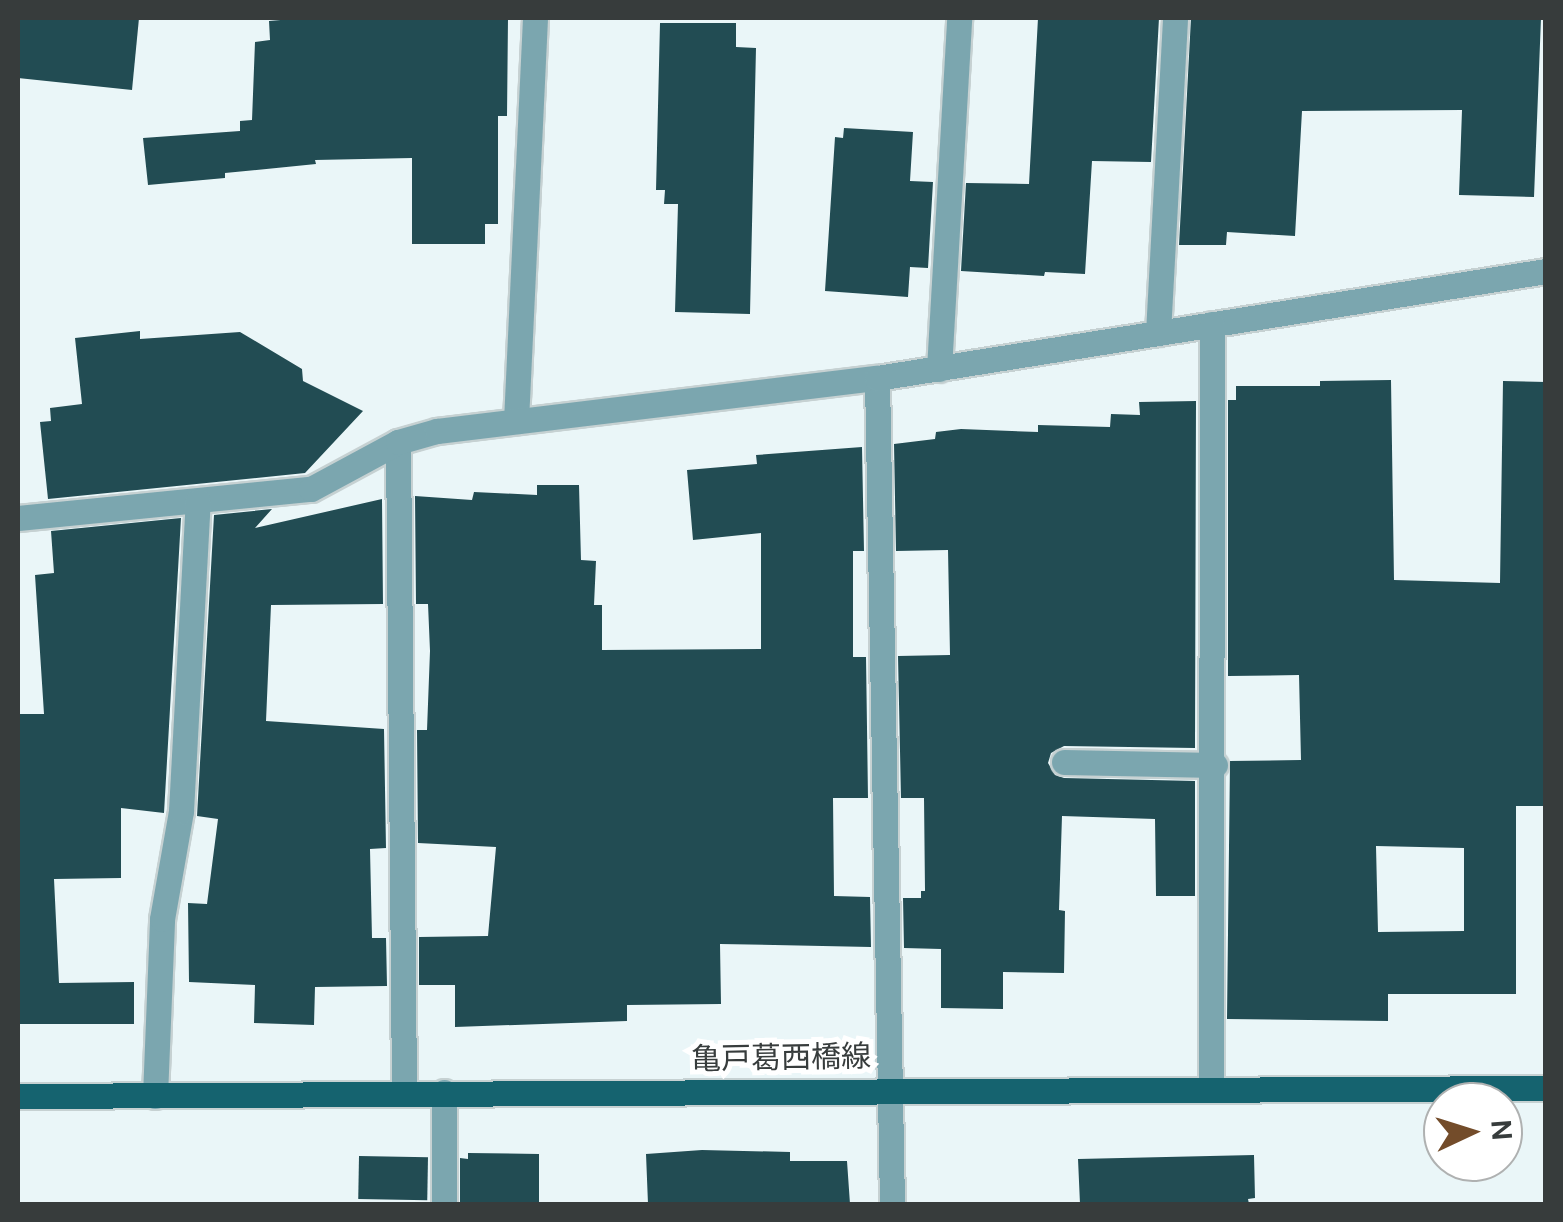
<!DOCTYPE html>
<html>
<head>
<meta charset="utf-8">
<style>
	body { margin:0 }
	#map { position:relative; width:1563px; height:1222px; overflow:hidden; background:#eaf6f8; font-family:"DM Sans","Noto Sans JP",sans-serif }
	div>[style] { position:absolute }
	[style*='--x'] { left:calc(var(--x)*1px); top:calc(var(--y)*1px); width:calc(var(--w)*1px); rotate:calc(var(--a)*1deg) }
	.building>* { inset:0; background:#224c53; transform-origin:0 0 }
	.roads { filter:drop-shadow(2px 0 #c6d1d2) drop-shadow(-2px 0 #c6d1d2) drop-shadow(0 2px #c6d1d2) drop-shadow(0 -2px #c6d1d2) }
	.minor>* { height:25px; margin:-12.5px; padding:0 12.5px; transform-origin:12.5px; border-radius:12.5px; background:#7ba6af }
	.major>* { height:25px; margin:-12.5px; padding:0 12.5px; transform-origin:12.5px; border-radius:12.5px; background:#15636f }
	span { translate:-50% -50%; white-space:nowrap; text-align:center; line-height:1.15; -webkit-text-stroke:10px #fff; paint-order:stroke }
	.street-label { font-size:30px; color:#373c3c }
	.frame { position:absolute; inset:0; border:20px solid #373c3c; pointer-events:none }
	.north { position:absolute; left:1423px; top:1082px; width:100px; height:100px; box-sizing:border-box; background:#fff; border:2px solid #afb1b1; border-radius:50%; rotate:86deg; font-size:28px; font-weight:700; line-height:40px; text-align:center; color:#373c3c }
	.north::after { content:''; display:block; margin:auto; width:35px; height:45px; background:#734c2a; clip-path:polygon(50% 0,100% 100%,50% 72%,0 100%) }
</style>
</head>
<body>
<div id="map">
	<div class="building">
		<i style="clip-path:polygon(18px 18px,139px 18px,132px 90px,18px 78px)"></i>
		<i style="clip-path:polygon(304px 18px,508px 18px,507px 116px,498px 116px,498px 224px,485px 224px,485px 244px,412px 244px,412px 158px,315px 160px,316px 164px,225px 173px,225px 178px,148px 185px,143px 138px,240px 131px,240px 121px,252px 120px,255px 42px,270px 40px,269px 21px)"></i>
		<i style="clip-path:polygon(1038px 18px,1159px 18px,1151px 162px,1092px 161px,1085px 274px,1045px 272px,1044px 276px,961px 271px,966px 183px,1029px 184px)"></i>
		<i style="clip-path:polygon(1191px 18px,1541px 18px,1534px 197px,1459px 195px,1462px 110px,1302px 111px,1295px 236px,1227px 232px,1226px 245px,1179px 245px)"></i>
		<i style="clip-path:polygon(660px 23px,736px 23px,736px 47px,756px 48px,750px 314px,675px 312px,678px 204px,664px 204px,665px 190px,656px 190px)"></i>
		<i style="clip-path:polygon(844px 128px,913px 132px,910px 181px,933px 182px,928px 268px,910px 267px,908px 297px,825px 291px,835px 137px,843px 138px)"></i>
		<i style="clip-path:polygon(140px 331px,140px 339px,240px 332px,302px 369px,303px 381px,363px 411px,305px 473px,48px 499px,40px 422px,51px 421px,50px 408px,82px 404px,75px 338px)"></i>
		<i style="clip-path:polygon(evenodd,1391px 380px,1394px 580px,1500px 583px,1503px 381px,1546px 382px,1546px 806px,1516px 806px,1516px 994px,1388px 994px,1388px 1021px,1227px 1019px,1230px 761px,1301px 760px,1299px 675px,1228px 676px,1228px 400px,1236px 400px,1236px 386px,1320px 386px,1320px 381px,1391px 380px,1376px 846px,1464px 848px,1464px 931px,1378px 932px,1376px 846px)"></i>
		<i style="clip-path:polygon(1196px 401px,1195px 748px,1064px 746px,1051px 753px,1048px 763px,1055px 775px,1064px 778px,1195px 781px,1195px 896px,1156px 896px,1155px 819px,1062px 816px,1059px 910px,1065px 911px,1064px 973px,1003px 972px,1003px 1009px,941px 1008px,941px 949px,904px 948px,903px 898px,921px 898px,921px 891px,925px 891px,924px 798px,901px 798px,898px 656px,950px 655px,948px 550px,896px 551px,894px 444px,935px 439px,936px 432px,961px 429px,1038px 432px,1038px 425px,1110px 427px,1111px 414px,1140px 415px,1139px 402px)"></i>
		<i style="clip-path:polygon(862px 447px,864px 551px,853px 551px,853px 657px,866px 657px,868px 798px,833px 798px,834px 896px,870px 897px,871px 947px,720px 944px,721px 1004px,627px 1005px,627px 1021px,455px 1027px,455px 985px,419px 985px,419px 937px,488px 936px,496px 847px,418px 843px,417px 730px,427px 730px,430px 651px,428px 604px,416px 604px,415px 496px,472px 500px,474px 492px,537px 495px,537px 485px,579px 485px,581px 560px,596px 561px,594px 605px,602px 605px,602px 650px,761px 649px,761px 533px,693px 540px,687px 470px,757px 464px,756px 455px)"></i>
		<i style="clip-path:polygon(382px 499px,383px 604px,271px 605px,266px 721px,384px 729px,386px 848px,370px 849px,372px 938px,386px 938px,387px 986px,315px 987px,314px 1025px,254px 1023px,255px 985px,189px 982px,188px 903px,207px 904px,218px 819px,197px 816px,214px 515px,272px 509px,255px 528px)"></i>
		<i style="clip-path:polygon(181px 518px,164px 813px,121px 808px,121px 878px,54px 879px,59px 983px,134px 982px,134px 1024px,18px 1024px,18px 714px,44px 714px,35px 575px,54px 573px,51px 531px)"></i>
		<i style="clip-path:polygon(702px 1150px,790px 1152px,790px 1161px,847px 1161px,850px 1204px,648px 1204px,646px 1154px)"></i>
		<i style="clip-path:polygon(468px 1153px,539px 1154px,539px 1204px,460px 1204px,460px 1158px,468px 1159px)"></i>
		<i style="clip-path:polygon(1254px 1155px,1255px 1198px,1248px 1199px,1249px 1204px,1080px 1204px,1078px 1159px)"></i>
		<i style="left:359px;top:1156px;width:69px;height:43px;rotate:1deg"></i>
	</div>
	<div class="roads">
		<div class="minor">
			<i style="--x:1158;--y:333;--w:315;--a:-86.9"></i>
			<i style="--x:939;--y:369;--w:352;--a:-86.7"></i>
			<i style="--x:877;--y:378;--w:826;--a:88.96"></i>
			<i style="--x:516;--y:421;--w:403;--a:-87.3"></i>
			<i style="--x:398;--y:442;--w:651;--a:89.47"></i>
			<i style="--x:18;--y:518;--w:294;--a:-5.7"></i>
			<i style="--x:311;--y:489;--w:99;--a:-28.4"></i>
			<i style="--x:398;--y:442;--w:41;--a:-15.8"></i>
			<i style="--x:437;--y:431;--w:443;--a:-6.9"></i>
			<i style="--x:877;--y:378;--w:678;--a:-9.09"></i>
			<i style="--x:1064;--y:762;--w:151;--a:1.1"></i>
			<i style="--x:1211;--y:1090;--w:766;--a:-89.93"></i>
			<i style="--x:155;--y:1096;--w:177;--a:-87.7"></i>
			<i style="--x:162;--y:919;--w:110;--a:-80"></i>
			<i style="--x:181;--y:811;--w:310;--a:-86.9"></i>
			<i style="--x:444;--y:1204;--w:112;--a:-90"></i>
		</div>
		<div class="major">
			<i style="--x:18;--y:1096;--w:1528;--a:-0.3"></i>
		</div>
	</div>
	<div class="street-label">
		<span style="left:781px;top:1058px;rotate:-1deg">亀戸葛西橋線</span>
	</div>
	<div class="frame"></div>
	<div class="north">N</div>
</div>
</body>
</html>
